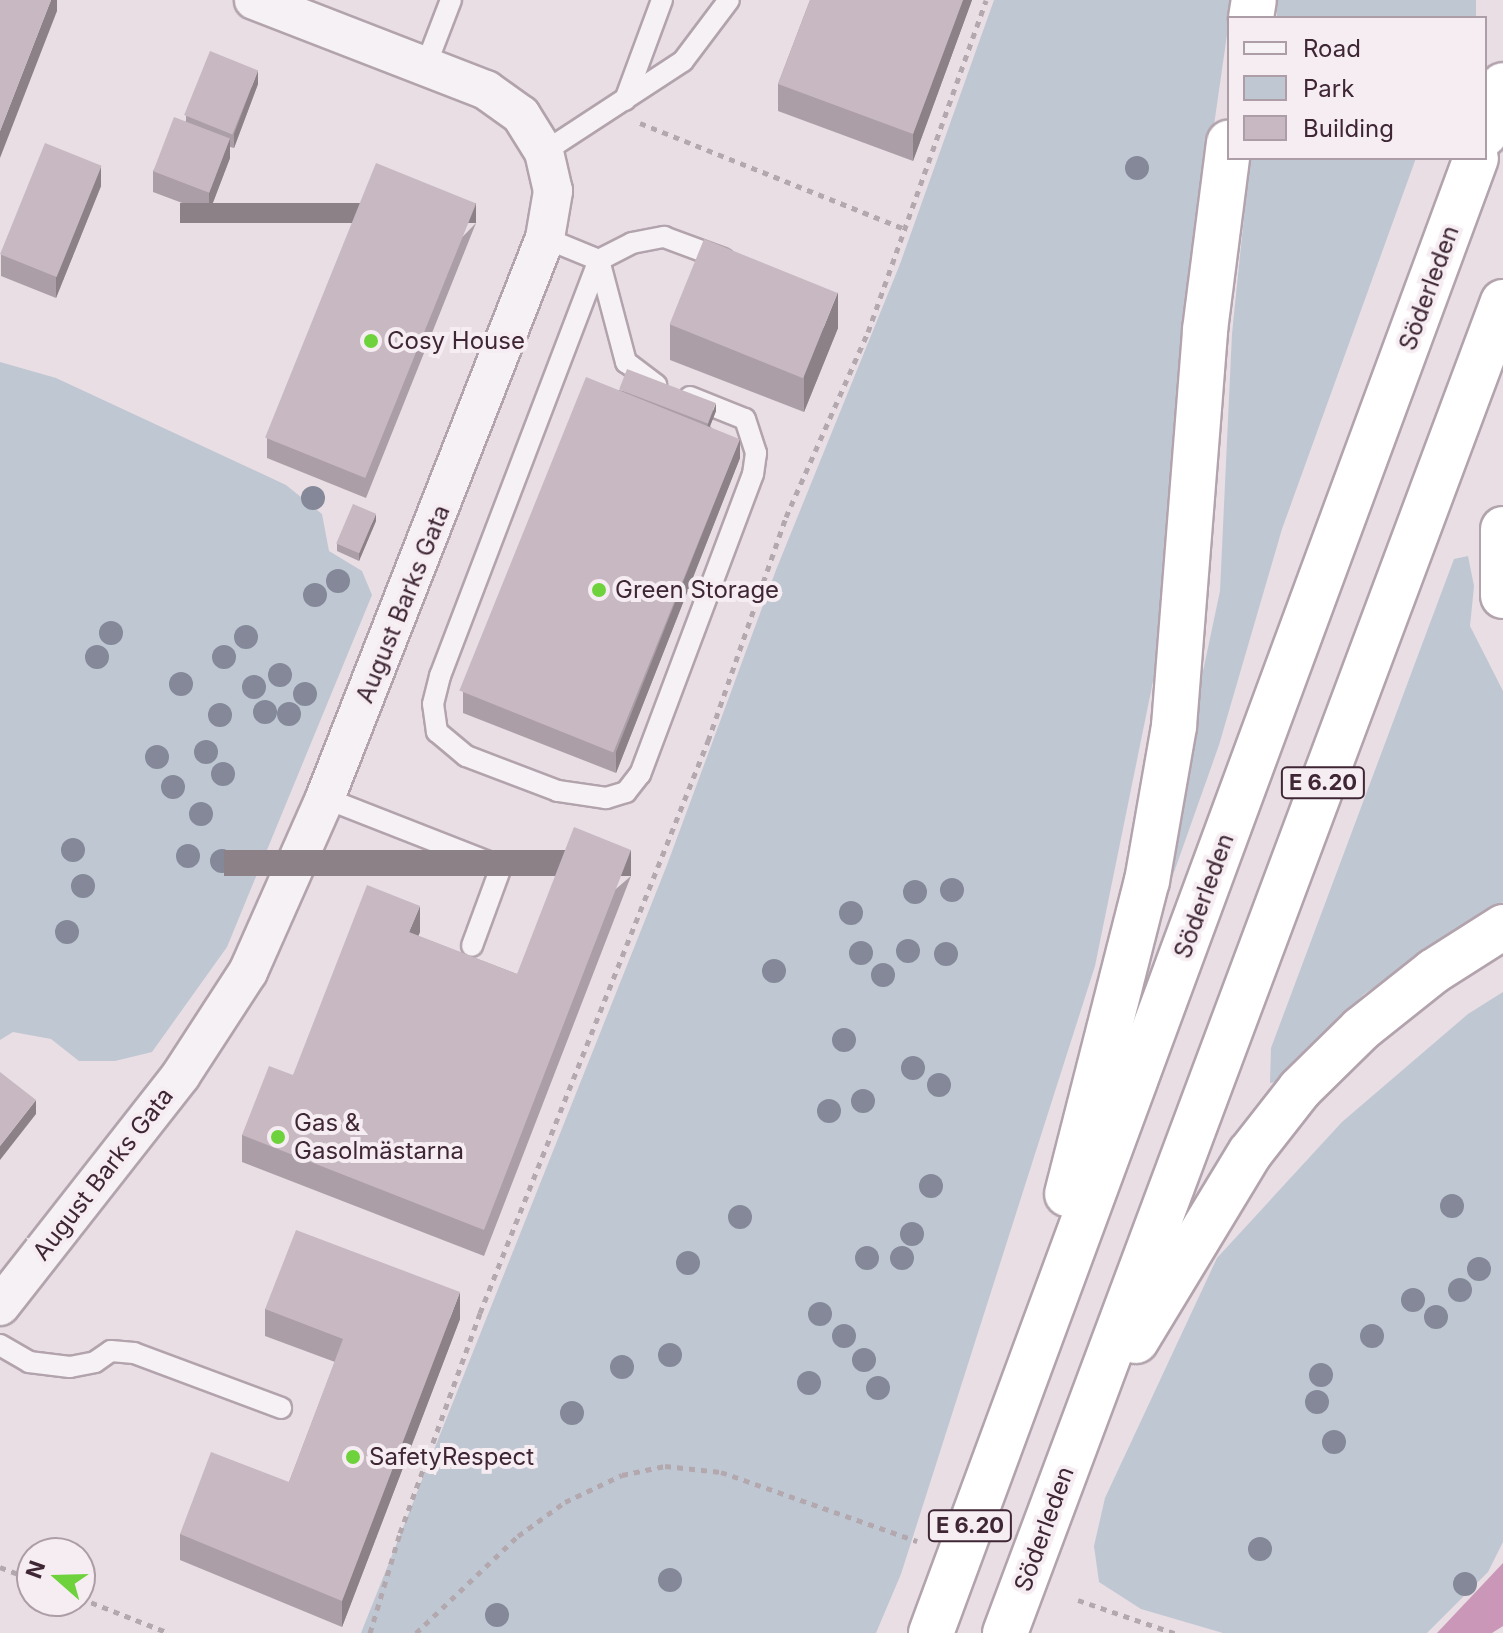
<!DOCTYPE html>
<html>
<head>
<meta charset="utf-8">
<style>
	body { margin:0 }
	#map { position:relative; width:1503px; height:1633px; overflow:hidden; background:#e8dee4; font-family:Inter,sans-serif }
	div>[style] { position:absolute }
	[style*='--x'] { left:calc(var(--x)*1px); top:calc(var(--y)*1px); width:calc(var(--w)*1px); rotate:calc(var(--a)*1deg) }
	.green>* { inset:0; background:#bfc7d2; transform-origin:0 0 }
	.water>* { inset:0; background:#ca97b8 }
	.path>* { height:5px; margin-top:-2.5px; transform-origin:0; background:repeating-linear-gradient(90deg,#b4a8af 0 6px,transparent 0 12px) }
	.roads { filter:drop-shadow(2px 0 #b2a3ac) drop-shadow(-2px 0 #b2a3ac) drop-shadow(0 2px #b2a3ac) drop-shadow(0 -2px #b2a3ac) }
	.lane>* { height:20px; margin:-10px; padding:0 10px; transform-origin:10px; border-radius:10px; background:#f6f1f4 }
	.street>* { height:38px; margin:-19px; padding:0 19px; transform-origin:19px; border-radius:19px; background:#f6f1f4 }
	.highway>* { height:44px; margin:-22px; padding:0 22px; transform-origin:22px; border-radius:22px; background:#fff }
	.trees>* { width:24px; height:24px; margin:-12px; border-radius:50%; background:#848899 }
	.wall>* { inset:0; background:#ac9ea6 }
	.shaded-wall>* { inset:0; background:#8c8187; transform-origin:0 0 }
	.building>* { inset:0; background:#c8b8c1; transform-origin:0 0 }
	.dots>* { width:22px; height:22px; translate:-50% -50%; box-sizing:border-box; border:4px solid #f6edf2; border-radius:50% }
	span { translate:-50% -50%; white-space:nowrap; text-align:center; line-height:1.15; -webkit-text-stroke:8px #f6edf2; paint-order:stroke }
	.shield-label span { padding:2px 6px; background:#f6edf2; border:2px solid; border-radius:6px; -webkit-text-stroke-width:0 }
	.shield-label { font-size:22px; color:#3f2634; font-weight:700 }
	.street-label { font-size:24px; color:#3f2634 }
	.poi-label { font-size:24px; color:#3f2634 }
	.left { translate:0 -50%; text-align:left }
	.legend { position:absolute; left:1227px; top:16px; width:260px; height:144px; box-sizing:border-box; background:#f6edf2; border:2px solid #ad9da6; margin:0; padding:10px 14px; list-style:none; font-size:24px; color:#3f2634 }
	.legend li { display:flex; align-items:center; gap:16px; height:40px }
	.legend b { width:40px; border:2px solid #ad9da6 }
	.north { position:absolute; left:16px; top:1537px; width:80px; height:80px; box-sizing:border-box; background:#f6edf2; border:2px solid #ad9da6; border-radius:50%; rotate:290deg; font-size:22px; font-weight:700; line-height:32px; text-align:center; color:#3f2634 }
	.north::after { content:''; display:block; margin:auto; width:28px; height:36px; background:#6ed23d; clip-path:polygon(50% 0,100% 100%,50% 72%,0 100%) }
</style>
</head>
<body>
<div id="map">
	<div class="green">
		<i style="clip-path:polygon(994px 0,1232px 0,1193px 271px,1170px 598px,1095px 966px,901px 1574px,876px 1633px,361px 1633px,667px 865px,776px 570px,900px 264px)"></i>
		<i style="left:1277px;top:0;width:199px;height:18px"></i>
		<i style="clip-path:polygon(1250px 158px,1416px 158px,1282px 529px,1219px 745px,1161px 909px,1154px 903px,1220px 591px,1232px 334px)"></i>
		<i style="clip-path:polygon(0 362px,56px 378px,286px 485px,322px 514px,329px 551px,362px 571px,372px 595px,227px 947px,152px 1052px,115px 1061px,79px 1061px,51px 1039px,13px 1032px,0 1040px)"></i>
		<i style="clip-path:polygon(1468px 556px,1474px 586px,1470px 626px,1503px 691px,1503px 902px,1364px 994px,1283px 1081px,1270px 1083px,1271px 1048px,1454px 559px)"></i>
		<i style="clip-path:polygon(1503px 992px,1503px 1542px,1488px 1572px,1427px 1633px,1223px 1633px,1141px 1609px,1099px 1582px,1094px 1546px,1105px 1498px,1217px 1258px,1342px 1122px,1468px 1014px)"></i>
	</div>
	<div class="water">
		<i style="clip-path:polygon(1503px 1563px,1503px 1626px,1492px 1633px,1437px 1633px)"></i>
	</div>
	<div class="path">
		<i style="--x:640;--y:123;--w:285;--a:21.8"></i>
		<i style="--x:0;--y:1567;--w:34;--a:21"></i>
		<i style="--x:80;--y:1598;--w:96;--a:21.5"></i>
		<i style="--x:1078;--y:1600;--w:102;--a:19"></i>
		<i style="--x:370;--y:1633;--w:104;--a:-73.3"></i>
		<i style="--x:400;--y:1533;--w:234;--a:-70"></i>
		<i style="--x:480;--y:1313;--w:616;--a:-68.27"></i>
		<i style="--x:708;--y:741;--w:237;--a:-70.8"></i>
		<i style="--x:786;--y:517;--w:202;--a:-66.1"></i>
		<i style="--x:868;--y:332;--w:352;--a:-70.4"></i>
		<i style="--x:416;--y:1633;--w:141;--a:-43.6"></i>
		<i style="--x:518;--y:1536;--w:58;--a:-35.9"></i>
		<i style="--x:565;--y:1502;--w:63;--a:-25.3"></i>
		<i style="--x:622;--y:1475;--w:44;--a:-11.8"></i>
		<i style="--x:665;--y:1466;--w:56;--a:6.1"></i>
		<i style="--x:721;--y:1472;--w:208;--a:19.4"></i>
	</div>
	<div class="roads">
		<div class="lane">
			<i style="--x:426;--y:65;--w:70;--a:-69"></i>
			<i style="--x:625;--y:100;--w:107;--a:-69.7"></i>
			<i style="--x:544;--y:152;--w:166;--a:-33.2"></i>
			<i style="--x:683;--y:61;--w:76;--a:-53"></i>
			<i style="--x:545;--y:238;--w:58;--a:22.2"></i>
			<i style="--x:599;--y:260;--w:106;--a:75.2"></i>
			<i style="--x:626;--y:362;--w:38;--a:37"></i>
			<i style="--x:690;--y:397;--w:59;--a:21.8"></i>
			<i style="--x:745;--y:419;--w:36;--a:72"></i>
			<i style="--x:756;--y:453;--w:21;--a:98"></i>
			<i style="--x:753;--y:474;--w:321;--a:110.6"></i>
			<i style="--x:640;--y:774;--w:23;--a:128"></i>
			<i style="--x:626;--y:792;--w:21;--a:163"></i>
			<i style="--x:606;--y:798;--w:49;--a:-171.7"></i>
			<i style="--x:558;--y:791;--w:98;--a:-159.2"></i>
			<i style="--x:466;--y:756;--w:38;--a:-140"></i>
			<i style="--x:437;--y:732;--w:28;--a:-98"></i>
			<i style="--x:433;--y:704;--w:29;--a:-76"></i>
			<i style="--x:440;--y:676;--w:445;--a:-69.1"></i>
			<i style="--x:599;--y:260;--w:37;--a:-27"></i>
			<i style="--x:632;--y:243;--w:33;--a:-11"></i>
			<i style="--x:664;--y:237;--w:63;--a:20.4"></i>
			<i style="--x:325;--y:798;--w:189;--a:21.4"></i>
			<i style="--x:501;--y:867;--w:84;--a:110.2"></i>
			<i style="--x:0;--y:1345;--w:34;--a:30"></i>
			<i style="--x:29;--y:1362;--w:41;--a:7"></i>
			<i style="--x:70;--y:1367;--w:25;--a:-11"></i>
			<i style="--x:95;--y:1362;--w:19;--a:-35"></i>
			<i style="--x:111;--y:1351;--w:23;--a:5"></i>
			<i style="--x:134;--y:1353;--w:157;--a:20.5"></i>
		</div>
		<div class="street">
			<i style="--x:0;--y:1306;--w:293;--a:-51.9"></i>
			<i style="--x:181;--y:1075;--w:123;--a:-57"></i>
			<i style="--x:248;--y:972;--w:190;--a:-66.1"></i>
			<i style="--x:325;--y:798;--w:602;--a:-68.55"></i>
			<i style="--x:545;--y:238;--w:48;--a:-80.3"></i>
			<i style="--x:553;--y:191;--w:40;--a:-103"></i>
			<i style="--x:544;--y:152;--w:44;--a:-121.9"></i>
			<i style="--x:521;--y:115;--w:43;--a:-144.5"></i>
			<i style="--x:486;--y:90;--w:249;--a:-158.8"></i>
		</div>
		<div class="highway">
			<i style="--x:1251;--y:18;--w:18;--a:-81"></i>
			<i style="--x:1485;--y:134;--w:52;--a:-69.8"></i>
			<i style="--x:1503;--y:529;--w:67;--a:90"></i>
			<i style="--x:1067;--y:1194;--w:323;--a:-75.7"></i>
			<i style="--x:1147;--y:881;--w:157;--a:-80.1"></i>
			<i style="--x:1174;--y:726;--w:397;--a:-85.5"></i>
			<i style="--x:1205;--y:330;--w:189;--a:-82.7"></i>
			<i style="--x:1136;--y:1341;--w:220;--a:-58.8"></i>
			<i style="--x:1250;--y:1153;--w:81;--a:-52"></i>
			<i style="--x:1300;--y:1089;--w:86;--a:-44.5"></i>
			<i style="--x:1361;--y:1029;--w:93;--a:-38.5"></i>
			<i style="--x:1434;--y:971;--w:82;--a:-32.5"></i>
			<i style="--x:931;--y:1633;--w:1572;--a:-69.72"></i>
			<i style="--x:1005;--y:1633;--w:1421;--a:-69.49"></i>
		</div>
	</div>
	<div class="trees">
		<i style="left:1137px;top:168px"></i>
		<i style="left:313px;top:498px"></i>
		<i style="left:338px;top:581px"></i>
		<i style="left:315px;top:595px"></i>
		<i style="left:111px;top:633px"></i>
		<i style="left:246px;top:637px"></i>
		<i style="left:97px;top:657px"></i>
		<i style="left:224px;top:657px"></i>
		<i style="left:280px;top:675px"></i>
		<i style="left:181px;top:684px"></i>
		<i style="left:254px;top:687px"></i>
		<i style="left:305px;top:694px"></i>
		<i style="left:265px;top:712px"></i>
		<i style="left:289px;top:714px"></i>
		<i style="left:220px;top:715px"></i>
		<i style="left:206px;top:752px"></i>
		<i style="left:157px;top:757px"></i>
		<i style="left:223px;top:774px"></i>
		<i style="left:173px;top:787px"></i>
		<i style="left:201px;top:814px"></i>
		<i style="left:73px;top:850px"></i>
		<i style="left:188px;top:856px"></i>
		<i style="left:222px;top:861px"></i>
		<i style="left:83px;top:886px"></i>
		<i style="left:952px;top:890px"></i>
		<i style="left:915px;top:892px"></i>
		<i style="left:851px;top:913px"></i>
		<i style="left:67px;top:932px"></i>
		<i style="left:908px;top:951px"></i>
		<i style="left:861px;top:953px"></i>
		<i style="left:946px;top:954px"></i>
		<i style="left:774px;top:971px"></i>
		<i style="left:883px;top:975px"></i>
		<i style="left:844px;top:1040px"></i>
		<i style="left:913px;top:1068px"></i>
		<i style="left:939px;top:1085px"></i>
		<i style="left:863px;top:1101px"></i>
		<i style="left:829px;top:1111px"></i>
		<i style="left:931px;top:1186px"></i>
		<i style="left:1452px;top:1206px"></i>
		<i style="left:740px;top:1217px"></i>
		<i style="left:912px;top:1234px"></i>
		<i style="left:867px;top:1258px"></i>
		<i style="left:902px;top:1258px"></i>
		<i style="left:688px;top:1263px"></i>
		<i style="left:1479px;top:1269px"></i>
		<i style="left:1460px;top:1290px"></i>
		<i style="left:1413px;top:1300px"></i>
		<i style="left:820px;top:1314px"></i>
		<i style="left:1436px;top:1317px"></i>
		<i style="left:844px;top:1336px"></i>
		<i style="left:1372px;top:1336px"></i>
		<i style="left:670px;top:1355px"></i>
		<i style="left:864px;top:1360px"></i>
		<i style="left:622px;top:1367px"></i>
		<i style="left:1321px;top:1375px"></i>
		<i style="left:809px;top:1383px"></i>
		<i style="left:878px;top:1388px"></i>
		<i style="left:1317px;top:1402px"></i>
		<i style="left:572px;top:1413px"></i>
		<i style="left:1334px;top:1442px"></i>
		<i style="left:1260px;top:1549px"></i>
		<i style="left:670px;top:1580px"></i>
		<i style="left:1465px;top:1584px"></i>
		<i style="left:497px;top:1615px"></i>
	</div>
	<div class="wall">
		<i style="clip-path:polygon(810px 0,972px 0,913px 161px,778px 111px,778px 84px)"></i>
		<i style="clip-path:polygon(258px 84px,234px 148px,230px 147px,230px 158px,209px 213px,153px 192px,153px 171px,186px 121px,186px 116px)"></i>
		<i style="clip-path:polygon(101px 186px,56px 298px,1px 276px,1px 255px)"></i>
		<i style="clip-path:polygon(476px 223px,366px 498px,267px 458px,267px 438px)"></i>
		<i style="clip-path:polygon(670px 324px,838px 328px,804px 412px,670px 360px)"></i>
		<i style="clip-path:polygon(619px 390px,716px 411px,710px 426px,740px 458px,616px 773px,463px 713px,463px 692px)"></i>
		<i style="clip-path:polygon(376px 521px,359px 561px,337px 551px,337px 544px)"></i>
		<i style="clip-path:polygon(631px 876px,484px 1256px,242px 1162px,242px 1135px,293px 1075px,420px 932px,418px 936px,517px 974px)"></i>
		<i style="clip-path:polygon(265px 1309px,460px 1319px,342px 1627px,180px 1560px,180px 1534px,289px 1482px,335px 1362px,265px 1336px)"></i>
	</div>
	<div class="shaded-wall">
		<i style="clip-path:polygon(51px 0,57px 0,57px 11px,0 158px,0 131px)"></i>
		<i style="clip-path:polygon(963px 0,972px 0,913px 161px,913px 134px)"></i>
		<i style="clip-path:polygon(258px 70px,258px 84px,234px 148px,234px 134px)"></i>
		<i style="clip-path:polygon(230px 138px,230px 158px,209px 213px,209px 193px)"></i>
		<i style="clip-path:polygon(101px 166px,101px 186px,56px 298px,56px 277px)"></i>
		<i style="left:476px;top:203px;width:20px;height:296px;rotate:90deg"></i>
		<i style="clip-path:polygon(838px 292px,838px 328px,804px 412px,804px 376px)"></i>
		<i style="clip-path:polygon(716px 403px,716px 411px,703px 444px,703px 437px)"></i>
		<i style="clip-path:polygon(740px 438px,740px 458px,616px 773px,616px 752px)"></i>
		<i style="clip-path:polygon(376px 514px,376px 521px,359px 561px,359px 553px)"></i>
		<i style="left:631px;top:850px;width:26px;height:407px;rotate:90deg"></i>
		<i style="clip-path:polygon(420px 906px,420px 932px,409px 959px,409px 932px)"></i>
		<i style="clip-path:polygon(36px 1100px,36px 1114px,0 1160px,0 1146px)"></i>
		<i style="clip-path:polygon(460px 1292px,460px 1319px,342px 1627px,342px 1601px)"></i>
	</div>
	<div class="building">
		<i style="clip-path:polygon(0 0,51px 0,0 131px)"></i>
		<i style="clip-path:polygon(810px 0,963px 0,913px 134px,778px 84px)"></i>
		<i style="left:210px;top:51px;width:52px;height:69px;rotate:22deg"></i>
		<i style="left:174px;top:117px;width:60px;height:58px;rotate:21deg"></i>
		<i style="left:45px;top:143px;width:61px;height:120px;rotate:22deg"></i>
		<i style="left:376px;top:163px;width:108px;height:296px;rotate:22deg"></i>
		<i style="left:704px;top:239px;width:144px;height:92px;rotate:22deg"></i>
		<i style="left:627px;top:369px;width:95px;height:22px;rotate:21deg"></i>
		<i style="left:586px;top:377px;width:166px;height:338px;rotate:22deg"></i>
		<i style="left:353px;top:504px;width:25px;height:43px;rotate:23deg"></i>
		<i style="clip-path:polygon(574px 827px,631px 850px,484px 1230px,242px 1135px,269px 1066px,293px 1075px,367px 885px,420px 906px,409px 932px,517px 974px)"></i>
		<i style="clip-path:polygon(0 1072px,36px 1100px,0 1146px)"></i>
		<i style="clip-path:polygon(296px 1230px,460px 1292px,342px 1601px,180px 1534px,211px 1452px,289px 1482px,343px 1339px,265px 1309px)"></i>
	</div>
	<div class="dots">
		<i style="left:371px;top:341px;background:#6ed23d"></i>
		<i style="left:599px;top:590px;background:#6ed23d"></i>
		<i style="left:278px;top:1137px;background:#6ed23d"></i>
		<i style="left:353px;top:1457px;background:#6ed23d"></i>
	</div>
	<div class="shield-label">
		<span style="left:1323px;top:783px">E 6.20</span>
		<span style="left:970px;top:1526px">E 6.20</span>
	</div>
	<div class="street-label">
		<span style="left:1429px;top:288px;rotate:-70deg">Söderleden</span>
		<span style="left:403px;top:604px;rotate:-68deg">August Barks Gata</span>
		<span style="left:1204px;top:896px;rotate:-70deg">Söderleden</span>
		<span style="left:103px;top:1174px;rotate:-52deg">August Barks Gata</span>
		<span style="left:1044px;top:1529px;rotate:-70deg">Söderleden</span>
	</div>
	<div class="poi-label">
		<span class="left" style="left:387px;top:341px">Cosy House</span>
		<span class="left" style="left:615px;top:590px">Green Storage</span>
		<span class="left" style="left:294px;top:1137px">Gas &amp;<br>Gasolmästarna</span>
		<span class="left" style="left:369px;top:1457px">SafetyRespect</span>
	</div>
	<ul class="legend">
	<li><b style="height:10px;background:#f6f1f4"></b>Road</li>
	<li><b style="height:22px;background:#bfc7d2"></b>Park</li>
	<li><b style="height:22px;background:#c8b8c1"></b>Building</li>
	</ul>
	<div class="north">N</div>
</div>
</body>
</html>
